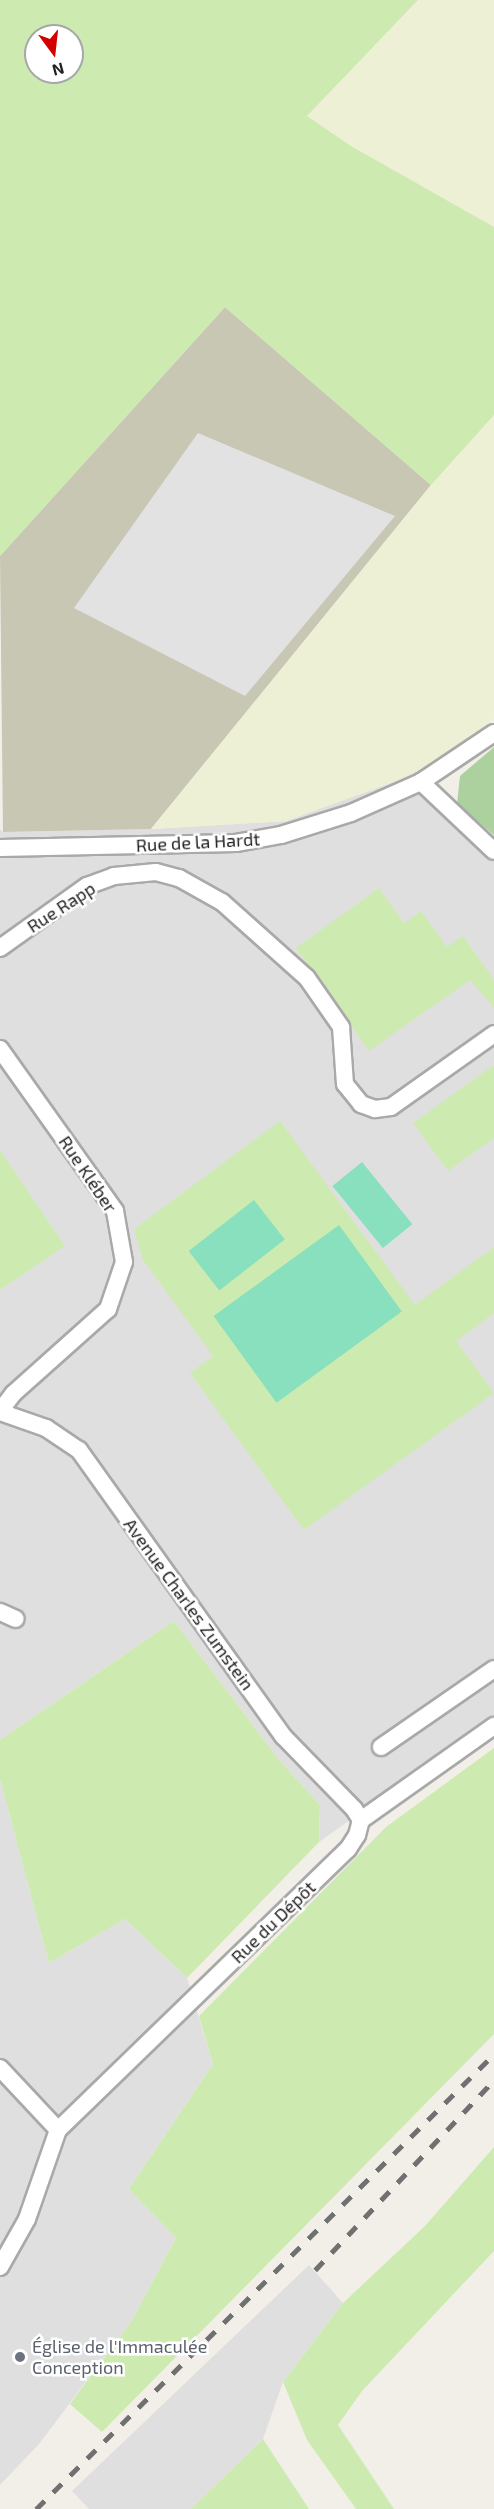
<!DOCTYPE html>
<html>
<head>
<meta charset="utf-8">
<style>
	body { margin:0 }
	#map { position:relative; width:494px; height:2509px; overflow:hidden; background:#f2efe9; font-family:"Exo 2",sans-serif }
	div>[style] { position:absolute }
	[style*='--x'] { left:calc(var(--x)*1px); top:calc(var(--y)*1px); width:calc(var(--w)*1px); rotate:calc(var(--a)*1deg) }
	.residential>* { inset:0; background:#e0dfdf }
	.construction>* { inset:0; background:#c7c7b4 }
	.farmland>* { inset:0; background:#eef0d5 }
	.grass>* { inset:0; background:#cdebb0 }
	.forest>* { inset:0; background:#add19e }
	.pitch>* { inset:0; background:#88e0be; transform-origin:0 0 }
	.parking>* { inset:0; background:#e2e2e2 }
	.roads { filter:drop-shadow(2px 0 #a9a9a9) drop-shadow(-2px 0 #a9a9a9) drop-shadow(0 2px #a9a9a9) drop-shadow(0 -2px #a9a9a9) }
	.minor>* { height:16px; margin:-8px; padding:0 8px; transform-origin:8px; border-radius:8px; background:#fff }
	.rail>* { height:4.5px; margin-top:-2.25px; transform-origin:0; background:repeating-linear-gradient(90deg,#707070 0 12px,transparent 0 24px) }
	.dots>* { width:16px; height:16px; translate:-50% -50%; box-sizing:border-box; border:3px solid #fff; border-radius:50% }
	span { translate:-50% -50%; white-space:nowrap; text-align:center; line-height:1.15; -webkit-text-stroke:5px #fff; paint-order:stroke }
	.street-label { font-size:18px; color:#222 }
	.worship-label { font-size:18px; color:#5b616d }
	.left { translate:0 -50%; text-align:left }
	.north { position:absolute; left:24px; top:24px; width:60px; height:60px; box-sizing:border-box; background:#fff; border:2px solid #a7a7a7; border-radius:50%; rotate:165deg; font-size:16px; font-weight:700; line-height:24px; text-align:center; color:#222 }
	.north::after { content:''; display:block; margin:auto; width:21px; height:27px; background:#d40000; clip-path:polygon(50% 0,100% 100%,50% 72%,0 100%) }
</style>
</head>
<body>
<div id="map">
	<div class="residential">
		<i style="clip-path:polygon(421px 772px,494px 835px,494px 1718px,319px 1842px,320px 1805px,280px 1761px,174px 1621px,0 1740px,0 829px,3px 832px,151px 829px,286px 821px)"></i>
		<i style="clip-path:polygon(0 1779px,49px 1963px,125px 1919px,187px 1978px,213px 2064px,129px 2189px,176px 2238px,131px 2322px,39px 2444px,0 2485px)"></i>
		<i style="clip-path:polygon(309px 2265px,343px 2303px,283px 2382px,263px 2439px,191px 2509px,89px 2509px,72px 2491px)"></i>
	</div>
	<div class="construction">
		<i style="clip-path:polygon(225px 307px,431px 485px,151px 829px,3px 832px,0 556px)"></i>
	</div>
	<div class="farmland">
		<i style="clip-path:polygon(418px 0,494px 0,494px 227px,351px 146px,307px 116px)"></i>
		<i style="clip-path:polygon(494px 415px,494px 719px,421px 772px,286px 821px,151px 829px,431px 485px)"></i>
	</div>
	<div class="grass">
		<i style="clip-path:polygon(evenodd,0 0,418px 0,307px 116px,351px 146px,494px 227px,494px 415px,431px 485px,225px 307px,0 556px,0 0,36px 36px,72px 36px,72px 72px,36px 72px,36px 36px)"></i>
		<i style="clip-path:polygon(379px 888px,404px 923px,421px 911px,447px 947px,463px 936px,494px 980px,494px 1008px,470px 980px,369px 1051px,296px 948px)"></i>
		<i style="clip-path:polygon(494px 1065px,494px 1138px,448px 1171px,413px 1123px)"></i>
		<i style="clip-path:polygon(280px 1121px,415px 1305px,494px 1247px,494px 1313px,456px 1341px,494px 1393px,304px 1530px,190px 1373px,213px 1356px,143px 1260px,134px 1229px)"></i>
		<i style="clip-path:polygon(0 1150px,65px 1246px,0 1290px)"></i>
		<i style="clip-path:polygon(174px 1621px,280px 1761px,320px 1805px,319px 1842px,187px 1978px,125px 1919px,49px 1963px,0 1779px,0 1740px)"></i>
		<i style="clip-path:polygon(494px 1748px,494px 2034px,102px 2432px,70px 2404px,131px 2322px,176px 2238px,129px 2189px,213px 2064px,199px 2016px,386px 1827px)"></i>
		<i style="clip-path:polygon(494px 2147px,494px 2251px,362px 2391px,338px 2425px,394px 2509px,356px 2509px,307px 2440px,283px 2382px,343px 2303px,425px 2226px)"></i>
		<i style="clip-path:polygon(263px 2439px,309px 2509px,191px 2509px)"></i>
	</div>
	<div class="forest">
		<i style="clip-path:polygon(494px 747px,494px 835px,457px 804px,460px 776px)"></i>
	</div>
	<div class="pitch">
		<i style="left:362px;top:1162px;width:80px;height:38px;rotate:51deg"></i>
		<i style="left:254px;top:1200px;width:50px;height:83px;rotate:52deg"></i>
		<i style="left:339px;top:1225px;width:107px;height:155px;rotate:54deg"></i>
	</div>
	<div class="parking">
		<i style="clip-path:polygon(198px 433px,395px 516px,245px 696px,74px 608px)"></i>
	</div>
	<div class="roads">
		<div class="minor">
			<i style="--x:421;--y:782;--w:100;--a:43.4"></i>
			<i style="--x:0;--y:848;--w:236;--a:-1.2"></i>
			<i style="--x:236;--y:843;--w:46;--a:-10.1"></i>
			<i style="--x:281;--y:835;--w:73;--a:-17.4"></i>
			<i style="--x:351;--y:813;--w:77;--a:-23.9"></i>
			<i style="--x:421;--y:782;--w:88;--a:-33.9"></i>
			<i style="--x:0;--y:948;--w:107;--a:-35.5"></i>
			<i style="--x:87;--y:886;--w:29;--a:-20"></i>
			<i style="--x:114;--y:876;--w:42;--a:-5.4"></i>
			<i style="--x:156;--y:872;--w:24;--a:15"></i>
			<i style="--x:179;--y:878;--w:49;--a:29.2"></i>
			<i style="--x:222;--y:902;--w:114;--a:41.8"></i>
			<i style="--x:307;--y:978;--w:60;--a:55.2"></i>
			<i style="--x:341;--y:1027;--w:57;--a:86"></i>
			<i style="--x:345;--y:1084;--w:26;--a:51"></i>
			<i style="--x:361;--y:1104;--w:15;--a:20"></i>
			<i style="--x:375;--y:1109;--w:16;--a:-7"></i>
			<i style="--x:391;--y:1107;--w:126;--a:-35.3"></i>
			<i style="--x:0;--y:1049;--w:199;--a:54.6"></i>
			<i style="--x:115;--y:1211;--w:52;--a:80"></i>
			<i style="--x:124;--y:1262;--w:50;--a:108.8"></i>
			<i style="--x:108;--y:1309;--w:127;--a:138.2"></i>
			<i style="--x:13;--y:1394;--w:21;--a:127"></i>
			<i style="--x:0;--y:1412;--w:49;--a:19.2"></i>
			<i style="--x:46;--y:1428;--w:40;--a:34"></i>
			<i style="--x:79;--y:1450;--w:351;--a:54.5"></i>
			<i style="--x:283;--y:1736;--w:102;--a:45.8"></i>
			<i style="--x:354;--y:1809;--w:13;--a:58"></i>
			<i style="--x:0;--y:1612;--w:17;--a:24"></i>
			<i style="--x:381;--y:1747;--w:137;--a:-34.6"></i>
			<i style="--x:0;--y:2068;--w:85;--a:46.9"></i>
			<i style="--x:0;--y:2267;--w:55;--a:-60.6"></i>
			<i style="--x:27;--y:2219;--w:94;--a:-70.8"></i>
			<i style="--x:58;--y:2130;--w:404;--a:-44.1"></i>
			<i style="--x:348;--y:1849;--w:17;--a:-57"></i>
			<i style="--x:357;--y:1835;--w:16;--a:-75"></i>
			<i style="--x:361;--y:1820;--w:163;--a:-35.3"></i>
		</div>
	</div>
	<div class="rail">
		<i style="--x:315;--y:2270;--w:261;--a:-46.7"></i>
		<i style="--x:36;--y:2509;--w:646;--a:-44.81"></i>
	</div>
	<div class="dots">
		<i style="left:20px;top:2357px;background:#6b7280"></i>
	</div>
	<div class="street-label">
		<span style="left:198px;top:842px;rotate:-3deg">Rue de la Hardt</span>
		<span style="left:61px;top:907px;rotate:-33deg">Rue Rapp</span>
		<span style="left:88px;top:1174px;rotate:56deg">Rue Kléber</span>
		<span style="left:189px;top:1604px;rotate:54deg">Avenue Charles Zumstein</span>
		<span style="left:273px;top:1922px;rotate:-44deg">Rue du Dépôt</span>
	</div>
	<div class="worship-label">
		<span class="left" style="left:32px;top:2357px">Église de l'Immaculée<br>Conception</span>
	</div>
	<div class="north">N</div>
</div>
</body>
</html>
